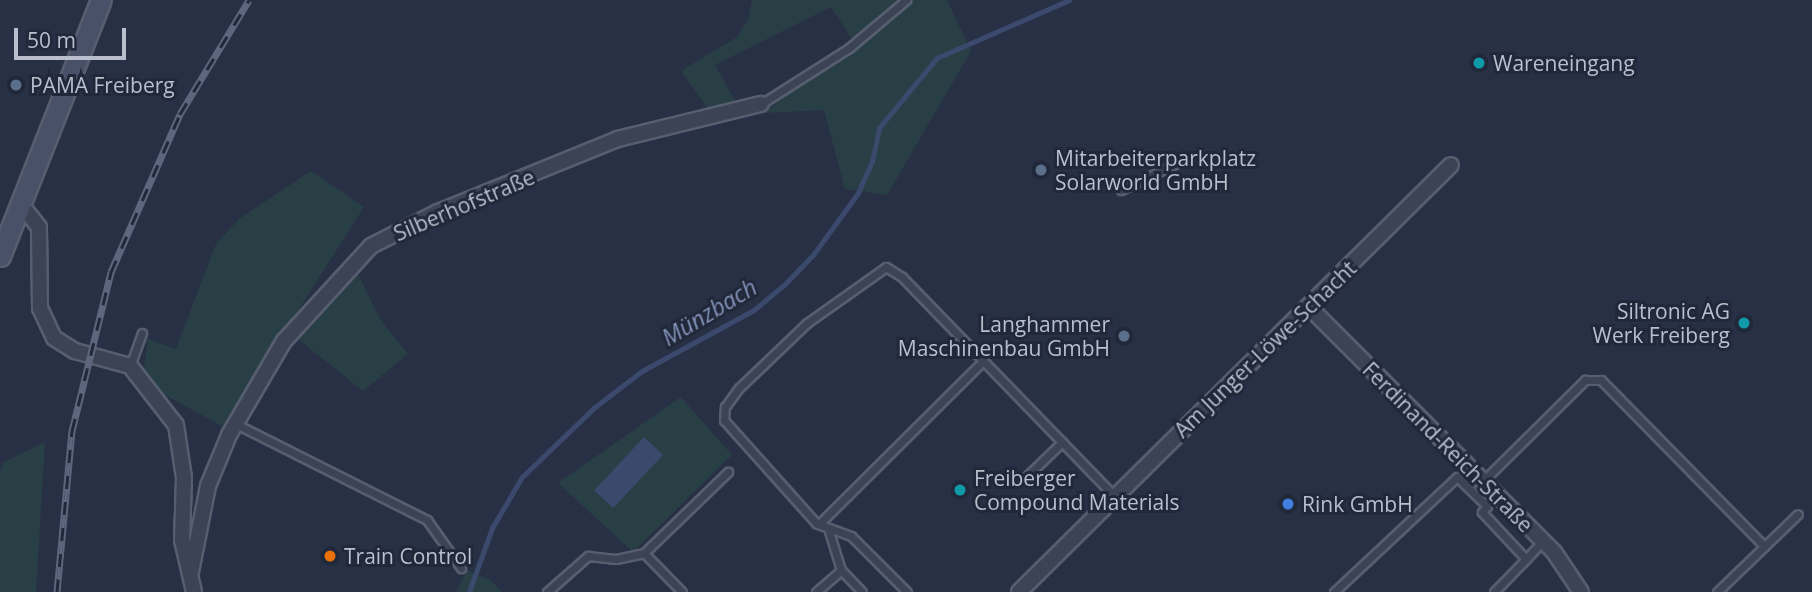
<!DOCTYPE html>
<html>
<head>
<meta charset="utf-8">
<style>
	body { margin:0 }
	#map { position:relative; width:1812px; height:592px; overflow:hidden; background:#273045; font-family:"Open Sans",sans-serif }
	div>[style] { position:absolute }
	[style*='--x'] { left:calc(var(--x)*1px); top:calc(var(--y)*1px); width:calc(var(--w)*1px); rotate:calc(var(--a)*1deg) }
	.green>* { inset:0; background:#293f46 }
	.water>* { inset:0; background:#3b496d; transform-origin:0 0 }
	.stream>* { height:4.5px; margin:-2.25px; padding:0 2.25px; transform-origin:2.25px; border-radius:2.25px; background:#3b496d }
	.roads { filter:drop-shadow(2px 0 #575e6f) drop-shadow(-2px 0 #575e6f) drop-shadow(0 2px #575e6f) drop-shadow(0 -2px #575e6f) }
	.service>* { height:7px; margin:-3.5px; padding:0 3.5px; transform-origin:3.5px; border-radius:3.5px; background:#3b4355 }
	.minor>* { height:14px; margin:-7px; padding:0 7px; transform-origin:7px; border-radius:7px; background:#3b4355 }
	.secondary>* { height:19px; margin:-9.5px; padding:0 9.5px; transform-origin:9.5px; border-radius:9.5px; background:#495168 }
	.rail>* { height:7px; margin-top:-3.5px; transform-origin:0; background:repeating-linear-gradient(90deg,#20283a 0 13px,#5d667c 0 26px); box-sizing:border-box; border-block:2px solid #5d667c }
	.dots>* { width:19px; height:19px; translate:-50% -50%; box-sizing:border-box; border:4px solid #20283a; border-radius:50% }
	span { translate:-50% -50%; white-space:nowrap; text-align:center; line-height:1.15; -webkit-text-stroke:6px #20283a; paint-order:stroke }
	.poi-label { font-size:21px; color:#b9bfce }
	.left { translate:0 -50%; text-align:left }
	.right { translate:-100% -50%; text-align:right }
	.street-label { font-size:21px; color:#b9bfce }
	.water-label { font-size:23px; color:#8090b6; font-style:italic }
	.scale { position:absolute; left:14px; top:28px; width:112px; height:32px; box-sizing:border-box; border:4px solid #b9bfce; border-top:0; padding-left:9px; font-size:21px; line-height:24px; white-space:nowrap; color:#b9bfce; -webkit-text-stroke:5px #20283a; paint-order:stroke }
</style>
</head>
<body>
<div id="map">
	<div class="green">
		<i style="clip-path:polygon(752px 0,897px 0,852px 39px,831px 7px,715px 65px,738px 106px,710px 112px,681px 71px,737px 37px,748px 20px)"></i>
		<i style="clip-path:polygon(911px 0,947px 0,971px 51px,887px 195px,845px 189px,824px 110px,764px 113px)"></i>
		<i style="clip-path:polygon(311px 171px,364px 207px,224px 427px,150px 387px,144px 367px,148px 339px,176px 349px,216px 244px,240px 218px)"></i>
		<i style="clip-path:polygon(356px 270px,380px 319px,408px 354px,363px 391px,298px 339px)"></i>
		<i style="clip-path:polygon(681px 397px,732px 455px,633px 552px,558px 483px)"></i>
		<i style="clip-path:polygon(45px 442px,36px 592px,0 592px,0 471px,4px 462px)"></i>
		<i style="clip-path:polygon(467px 570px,490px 580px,502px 592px,456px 592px)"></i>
	</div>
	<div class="water">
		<i style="left:644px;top:437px;width:26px;height:73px;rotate:43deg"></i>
	</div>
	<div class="stream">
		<i style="--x:469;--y:592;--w:68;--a:-70.2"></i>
		<i style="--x:492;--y:528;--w:59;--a:-59.5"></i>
		<i style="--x:522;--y:477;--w:101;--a:-43.8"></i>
		<i style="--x:595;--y:407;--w:59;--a:-37.5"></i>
		<i style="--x:642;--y:371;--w:128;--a:-28.6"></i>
		<i style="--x:754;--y:310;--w:39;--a:-40"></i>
		<i style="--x:784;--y:285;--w:42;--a:-46"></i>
		<i style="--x:813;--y:255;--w:77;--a:-54"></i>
		<i style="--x:858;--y:193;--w:34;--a:-66"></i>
		<i style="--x:872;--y:162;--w:35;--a:-78"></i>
		<i style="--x:879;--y:128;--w:91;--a:-50.4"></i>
		<i style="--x:937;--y:58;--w:144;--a:-23.7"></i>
	</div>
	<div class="roads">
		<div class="service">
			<i style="--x:761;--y:104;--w:104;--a:-32.5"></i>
			<i style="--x:849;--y:48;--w:75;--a:-40.1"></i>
			<i style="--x:1121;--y:190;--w:71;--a:-25.8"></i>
			<i style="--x:130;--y:366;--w:35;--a:-70"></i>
			<i style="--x:236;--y:424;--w:214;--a:26.7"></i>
			<i style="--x:427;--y:520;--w:59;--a:54.7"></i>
			<i style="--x:1027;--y:476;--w:49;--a:-44.2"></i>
			<i style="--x:1483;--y:481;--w:144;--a:-44.7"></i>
			<i style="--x:1585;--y:380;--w:16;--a:0"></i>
			<i style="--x:1601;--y:380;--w:233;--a:45.5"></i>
			<i style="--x:819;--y:524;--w:228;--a:-44.8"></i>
			<i style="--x:828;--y:528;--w:44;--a:72.8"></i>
			<i style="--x:644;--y:553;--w:54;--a:45.7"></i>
			<i style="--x:1526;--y:559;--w:25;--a:-47"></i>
			<i style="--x:547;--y:592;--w:55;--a:-41.3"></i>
			<i style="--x:588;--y:556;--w:28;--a:6"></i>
			<i style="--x:616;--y:559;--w:29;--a:-12"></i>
			<i style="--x:644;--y:553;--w:117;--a:-44"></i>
			<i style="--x:816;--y:592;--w:33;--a:-41"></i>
			<i style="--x:841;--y:570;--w:30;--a:46"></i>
			<i style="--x:907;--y:592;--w:79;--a:-135"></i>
			<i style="--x:851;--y:536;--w:37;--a:-160"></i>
			<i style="--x:816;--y:523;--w:138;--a:-131.8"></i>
			<i style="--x:724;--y:420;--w:13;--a:-86"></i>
			<i style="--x:725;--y:407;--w:24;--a:-54"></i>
			<i style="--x:739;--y:388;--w:94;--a:-43.7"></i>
			<i style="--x:807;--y:323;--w:97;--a:-35.3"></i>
			<i style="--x:886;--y:267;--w:19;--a:32"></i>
			<i style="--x:902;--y:277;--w:306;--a:45.9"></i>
			<i style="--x:1334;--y:592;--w:168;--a:-43.1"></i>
			<i style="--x:1457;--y:477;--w:42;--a:44"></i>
			<i style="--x:1487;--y:506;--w:8;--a:130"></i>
			<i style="--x:1482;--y:512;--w:64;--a:46.9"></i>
			<i style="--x:1526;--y:559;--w:46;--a:134.1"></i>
			<i style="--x:1717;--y:592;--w:112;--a:-43.9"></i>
		</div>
		<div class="minor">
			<i style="--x:20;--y:203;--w:31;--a:52"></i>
			<i style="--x:39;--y:227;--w:81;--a:89.3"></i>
			<i style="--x:40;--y:308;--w:33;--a:65"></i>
			<i style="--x:54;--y:338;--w:25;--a:32"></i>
			<i style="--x:75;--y:351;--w:57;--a:15.3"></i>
			<i style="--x:130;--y:366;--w:75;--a:52.1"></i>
			<i style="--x:176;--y:425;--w:54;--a:81.4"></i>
			<i style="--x:184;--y:478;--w:62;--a:91.8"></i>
			<i style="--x:182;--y:540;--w:53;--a:77"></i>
			<i style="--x:1309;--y:307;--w:346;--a:45"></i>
			<i style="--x:1554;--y:552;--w:48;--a:56"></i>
			<i style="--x:191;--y:572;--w:88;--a:-78.8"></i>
			<i style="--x:208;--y:486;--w:55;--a:-67.6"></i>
			<i style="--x:229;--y:435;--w:109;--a:-59.7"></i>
			<i style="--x:284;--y:341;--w:129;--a:-47.5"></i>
			<i style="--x:371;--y:246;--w:75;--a:-26.9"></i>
			<i style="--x:438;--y:212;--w:194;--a:-22.1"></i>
			<i style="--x:618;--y:139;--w:147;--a:-13.8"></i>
			<i style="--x:1019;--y:592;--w:607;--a:-44.67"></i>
		</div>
		<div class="secondary">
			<i style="--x:0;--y:256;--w:275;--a:-68.5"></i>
		</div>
	</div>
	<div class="rail">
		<i style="--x:57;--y:592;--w:162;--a:-84.7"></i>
		<i style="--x:72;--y:431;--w:164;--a:-76.2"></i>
		<i style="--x:111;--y:272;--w:172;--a:-66.4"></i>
		<i style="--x:180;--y:114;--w:133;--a:-58.8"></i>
	</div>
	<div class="dots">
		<i style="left:1479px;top:63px;background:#0f9aa8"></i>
		<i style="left:16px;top:85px;background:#5c6f8a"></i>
		<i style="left:1041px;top:170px;background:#5c6f8a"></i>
		<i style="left:1744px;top:323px;background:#0f9aa8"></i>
		<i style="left:1124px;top:336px;background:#5c6f8a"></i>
		<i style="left:960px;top:490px;background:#0f9aa8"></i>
		<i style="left:1288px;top:504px;background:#3f7fe0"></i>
		<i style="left:330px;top:556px;background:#e8710a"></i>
	</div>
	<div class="poi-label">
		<span class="left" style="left:1493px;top:63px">Wareneingang</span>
		<span class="left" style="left:30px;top:85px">PAMA Freiberg</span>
		<span class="left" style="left:1055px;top:170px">Mitarbeiterparkplatz<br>Solarworld GmbH</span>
		<span class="right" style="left:1730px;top:323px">Siltronic AG<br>Werk Freiberg</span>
		<span class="right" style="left:1110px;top:336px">Langhammer<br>Maschinenbau GmbH</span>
		<span class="left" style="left:974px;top:490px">Freiberger<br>Compound Materials</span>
		<span class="left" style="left:1302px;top:504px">Rink GmbH</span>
		<span class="left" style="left:344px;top:556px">Train Control</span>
	</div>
	<div class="street-label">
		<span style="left:464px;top:205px;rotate:-23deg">Silberhofstraße</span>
		<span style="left:1265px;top:349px;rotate:-44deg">Am Junger-Löwe-Schacht</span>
		<span style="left:1448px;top:447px;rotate:45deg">Ferdinand-Reich-Straße</span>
	</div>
	<div class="water-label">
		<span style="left:709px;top:312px;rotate:-31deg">Münzbach</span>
	</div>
	<div class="scale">50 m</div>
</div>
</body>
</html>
